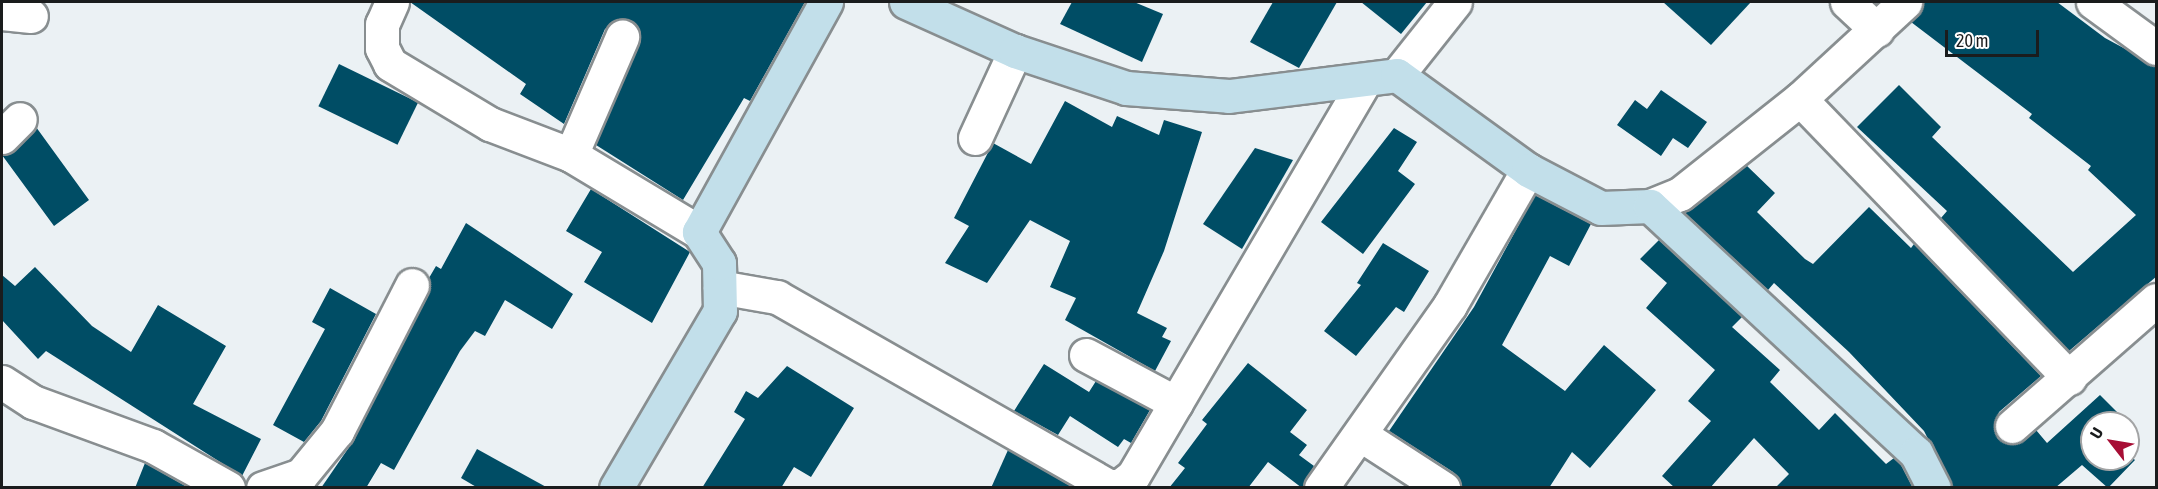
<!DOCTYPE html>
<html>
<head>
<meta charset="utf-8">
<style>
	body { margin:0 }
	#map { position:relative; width:2158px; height:489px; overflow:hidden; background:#ebf1f4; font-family:"Asap Condensed",sans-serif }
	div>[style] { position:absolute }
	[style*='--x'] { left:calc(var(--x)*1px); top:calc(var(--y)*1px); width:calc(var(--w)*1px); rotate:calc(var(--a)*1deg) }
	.building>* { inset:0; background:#004d65; transform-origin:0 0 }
	.roads { filter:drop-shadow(2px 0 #888e90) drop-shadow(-2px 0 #888e90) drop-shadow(0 2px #888e90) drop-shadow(0 -2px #888e90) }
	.street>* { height:33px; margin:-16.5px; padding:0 16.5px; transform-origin:16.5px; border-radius:16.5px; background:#fff }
	.secondary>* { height:33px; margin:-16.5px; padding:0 16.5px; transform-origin:16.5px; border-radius:16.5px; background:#c2dfea }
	span { translate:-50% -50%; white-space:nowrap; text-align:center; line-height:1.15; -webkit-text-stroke:6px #fff; paint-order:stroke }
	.frame { position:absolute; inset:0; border:3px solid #1a1c1d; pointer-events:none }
	.north { position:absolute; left:2080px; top:411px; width:60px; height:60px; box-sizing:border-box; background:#fff; border:2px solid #a3a4a5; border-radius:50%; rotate:301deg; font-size:16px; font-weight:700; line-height:24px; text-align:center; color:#1a1c1d }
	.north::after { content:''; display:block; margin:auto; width:21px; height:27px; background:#a70e35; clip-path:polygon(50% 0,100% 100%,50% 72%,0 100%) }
	.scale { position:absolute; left:1945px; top:30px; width:94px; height:27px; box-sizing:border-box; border:3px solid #1a1c1d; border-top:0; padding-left:8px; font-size:18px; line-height:21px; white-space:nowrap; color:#1a1c1d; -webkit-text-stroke:4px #fff; paint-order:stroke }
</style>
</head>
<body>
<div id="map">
	<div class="building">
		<i style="clip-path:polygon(410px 2px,805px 2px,750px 101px,744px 98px,683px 200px,596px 145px,639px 44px,640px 34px,630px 20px,619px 19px,605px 29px,564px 124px,520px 94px,526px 84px)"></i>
		<i style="clip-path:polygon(1072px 2px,1134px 2px,1163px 14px,1142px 62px,1060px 24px)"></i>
		<i style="clip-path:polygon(1273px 2px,1337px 2px,1299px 68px,1250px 42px)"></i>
		<i style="clip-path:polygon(1361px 2px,1427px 2px,1401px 34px)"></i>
		<i style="clip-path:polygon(1663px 2px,1751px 2px,1711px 45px)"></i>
		<i style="clip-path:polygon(1923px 2px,2057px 2px,2105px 38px,2157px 66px,2157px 276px,2069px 351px,1941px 218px,1947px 211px,1857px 127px,1899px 85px,1941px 127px,1932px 137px,2073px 272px,2136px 215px,2088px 170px,2091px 166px,2029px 118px,2032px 114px,1911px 22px)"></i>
		<i style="left:339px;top:64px;width:88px;height:47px;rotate:26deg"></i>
		<i style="clip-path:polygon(1661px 90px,1707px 122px,1688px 148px,1673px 138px,1661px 156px,1617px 125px,1635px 100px,1647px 109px)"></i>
		<i style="clip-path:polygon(1065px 101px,1112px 127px,1117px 116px,1159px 135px,1164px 120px,1202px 132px,1164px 251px,1137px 313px,1167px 328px,1162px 337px,1171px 341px,1155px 371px,1065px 320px,1076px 298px,1050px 287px,1070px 241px,1030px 220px,987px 283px,945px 263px,969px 226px,954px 218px,993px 143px,1031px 164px)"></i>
		<i style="clip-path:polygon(36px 127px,89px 200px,54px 226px,2px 155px,15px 150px)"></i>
		<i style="clip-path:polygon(1394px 128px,1417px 142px,1398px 171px,1415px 184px,1363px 254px,1321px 222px)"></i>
		<i style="clip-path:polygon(1255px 148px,1293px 160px,1242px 249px,1203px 224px)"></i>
		<i style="clip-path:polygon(1746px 165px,1775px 193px,1757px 212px,1805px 259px,1813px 264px,1869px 207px,1911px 248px,1914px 244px,2041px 376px,1999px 412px,1994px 429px,1998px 439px,2016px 444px,2036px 430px,2047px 443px,2100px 395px,2122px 417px,2115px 423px,2092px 423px,2092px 459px,2128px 459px,2128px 454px,2135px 460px,2108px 488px,2082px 465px,2055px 488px,1953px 488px,1924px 431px,1849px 352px,1774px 283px,1768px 290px,1685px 213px)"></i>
		<i style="clip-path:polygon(591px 189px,690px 252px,652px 323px,584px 282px,602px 252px,566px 231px)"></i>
		<i style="clip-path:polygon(1535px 195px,1591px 224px,1569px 266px,1550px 256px,1502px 345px,1565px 391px,1604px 345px,1656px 390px,1590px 468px,1572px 452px,1549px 488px,1461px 488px,1453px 472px,1389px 431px,1474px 307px)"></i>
		<i style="clip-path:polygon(466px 223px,573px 294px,552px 329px,505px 300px,485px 336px,475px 331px,460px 351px,394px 470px,381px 463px,366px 488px,321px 488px,354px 440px,429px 294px,429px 278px,436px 266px,441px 269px)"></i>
		<i style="clip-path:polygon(1659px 240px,1742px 317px,1732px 327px,1780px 370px,1770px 382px,1819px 430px,1835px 413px,1886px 464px,1894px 458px,1901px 465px,1913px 488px,1775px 488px,1789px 474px,1754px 438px,1710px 488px,1675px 488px,1662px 476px,1711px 421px,1688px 401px,1715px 370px,1646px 308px,1667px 283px,1640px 259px)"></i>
		<i style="clip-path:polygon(1383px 243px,1429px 271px,1404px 312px,1396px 307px,1356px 356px,1324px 331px,1361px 285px,1357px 283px)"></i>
		<i style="clip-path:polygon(35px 267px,92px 326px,131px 352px,158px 305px,226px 346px,193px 404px,261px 439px,242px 476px,46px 351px,38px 359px,2px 320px,2px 275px,15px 286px)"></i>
		<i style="clip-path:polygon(330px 288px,376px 314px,321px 421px,304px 442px,273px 425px,325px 329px,312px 322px)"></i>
		<i style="clip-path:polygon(1248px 363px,1307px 410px,1290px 432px,1307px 445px,1299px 455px,1314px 466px,1302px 488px,1268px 462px,1248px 488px,1169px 488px,1185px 468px,1178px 463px,1207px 424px,1202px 420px)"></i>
		<i style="clip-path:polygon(1044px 364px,1089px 392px,1096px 381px,1150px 410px,1131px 443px,1124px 439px,1118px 447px,1070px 416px,1058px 435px,1014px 411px)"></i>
		<i style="clip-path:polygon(787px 366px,854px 408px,811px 477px,794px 467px,781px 488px,702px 488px,745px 419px,734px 412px,746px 391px,758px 398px)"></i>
		<i style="clip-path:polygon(477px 449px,548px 488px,478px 488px,461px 478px)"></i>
		<i style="clip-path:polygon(1008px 450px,1074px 488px,991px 488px)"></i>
		<i style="clip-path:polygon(145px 463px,189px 488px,135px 488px)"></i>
	</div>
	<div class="roads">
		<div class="street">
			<i style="--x:392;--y:2;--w:24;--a:114"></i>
			<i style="--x:382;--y:24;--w:24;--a:90"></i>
			<i style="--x:382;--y:48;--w:18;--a:63"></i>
			<i style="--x:390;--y:64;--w:117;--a:31"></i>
			<i style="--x:490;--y:124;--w:87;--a:20.9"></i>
			<i style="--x:571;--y:155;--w:149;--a:31"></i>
			<i style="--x:1847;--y:2;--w:41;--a:43"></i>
			<i style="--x:2093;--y:2;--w:78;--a:36.1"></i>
			<i style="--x:2;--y:13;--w:29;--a:6"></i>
			<i style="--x:1397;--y:75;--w:93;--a:-51.5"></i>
			<i style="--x:1800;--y:99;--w:388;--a:46"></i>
			<i style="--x:2;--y:137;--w:25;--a:-45"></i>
			<i style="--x:975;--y:138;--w:96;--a:-65.3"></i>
			<i style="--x:571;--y:155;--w:129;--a:-66.6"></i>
			<i style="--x:1650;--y:206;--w:32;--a:-22"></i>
			<i style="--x:1680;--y:194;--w:153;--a:-38.4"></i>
			<i style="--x:1800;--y:99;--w:143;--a:-42.7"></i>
			<i style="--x:720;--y:287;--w:58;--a:10"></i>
			<i style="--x:777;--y:297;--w:382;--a:29.7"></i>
			<i style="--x:1109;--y:486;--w:11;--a:0"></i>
			<i style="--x:1120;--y:486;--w:16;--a:-38"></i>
			<i style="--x:1133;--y:476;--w:459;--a:-59.6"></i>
			<i style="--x:1086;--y:355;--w:102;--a:28.1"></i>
			<i style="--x:2;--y:382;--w:37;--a:33"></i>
			<i style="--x:33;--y:402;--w:128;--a:20.1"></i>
			<i style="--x:153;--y:446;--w:86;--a:29.2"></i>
			<i style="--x:2012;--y:426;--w:191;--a:-41.2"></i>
			<i style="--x:1361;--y:435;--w:98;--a:32.9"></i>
			<i style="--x:263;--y:488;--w:40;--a:-18.9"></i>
			<i style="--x:301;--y:475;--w:57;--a:-50.7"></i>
			<i style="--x:337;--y:431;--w:164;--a:-62.8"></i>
			<i style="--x:1321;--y:488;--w:224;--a:-54.8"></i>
			<i style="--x:1450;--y:305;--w:156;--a:-60"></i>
		</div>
		<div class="secondary">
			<i style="--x:906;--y:2;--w:120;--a:24.2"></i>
			<i style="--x:1015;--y:51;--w:117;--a:18.4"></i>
			<i style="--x:1126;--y:88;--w:103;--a:4.4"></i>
			<i style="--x:1229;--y:96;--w:169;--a:-7.1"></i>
			<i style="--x:1397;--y:75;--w:162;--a:35.9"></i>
			<i style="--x:1528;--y:170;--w:82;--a:27.5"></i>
			<i style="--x:1601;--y:208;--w:49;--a:-2.3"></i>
			<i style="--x:1650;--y:206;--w:363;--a:42.9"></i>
			<i style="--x:1916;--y:453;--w:39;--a:63"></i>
			<i style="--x:616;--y:488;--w:205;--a:-59.6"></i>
			<i style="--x:720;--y:311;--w:48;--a:-91.2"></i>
			<i style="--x:719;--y:263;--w:37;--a:-123"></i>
			<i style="--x:699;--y:232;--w:263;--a:-61.1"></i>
		</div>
	</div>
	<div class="frame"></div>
	<div class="north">U</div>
	<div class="scale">20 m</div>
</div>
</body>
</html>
